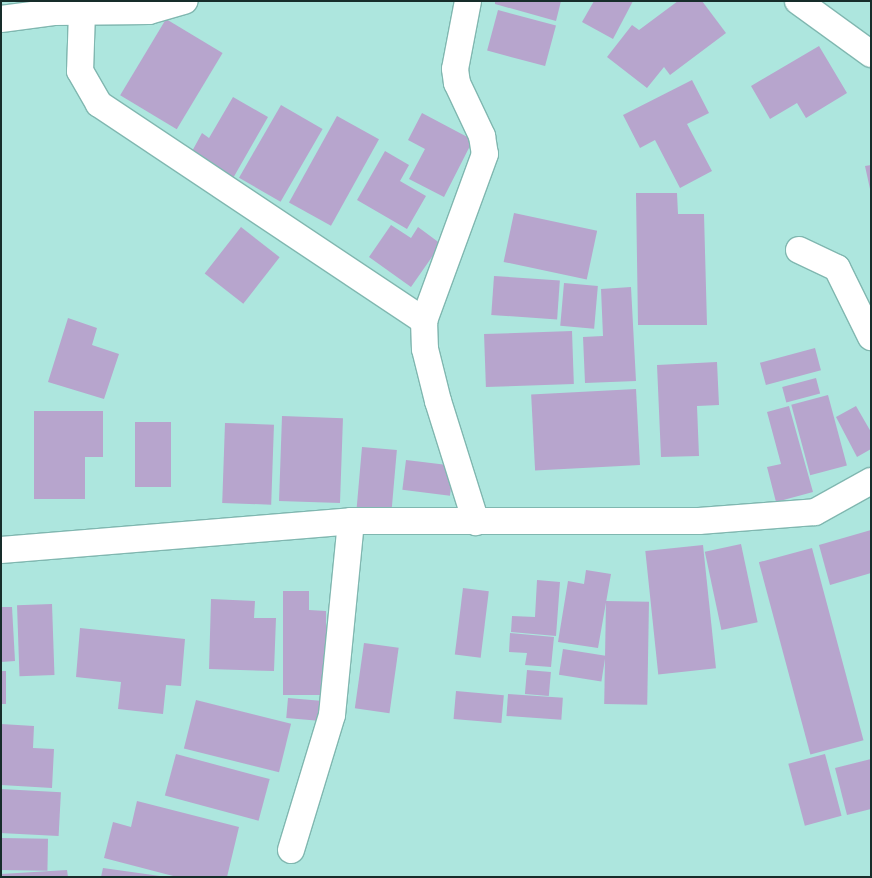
<!DOCTYPE html>
<html>
<head>
<meta charset="utf-8">
<style>
	body { margin:0 }
	#map { position:relative; width:872px; height:878px; overflow:hidden; background:#ade6de; font-family:Raleway,sans-serif }
	div>[style] { position:absolute }
	[style*='--x'] { left:calc(var(--x)*1px); top:calc(var(--y)*1px); width:calc(var(--w)*1px); rotate:calc(var(--a)*1deg) }
	.building>* { inset:0; background:#b7a5cd; transform-origin:0 0 }
	.roads { filter:drop-shadow(1px 0 #80b7b0) drop-shadow(-1px 0 #80b7b0) drop-shadow(0 1px #80b7b0) drop-shadow(0 -1px #80b7b0) }
	.minor>* { height:26px; margin:-13px; padding:0 13px; transform-origin:13px; border-radius:13px; background:#fff }
	span { translate:-50% -50%; white-space:nowrap; text-align:center; line-height:1.15; -webkit-text-stroke:4px #ade6de; paint-order:stroke }
	.frame { position:absolute; inset:0; border:2px solid #162d2a; pointer-events:none }
</style>
</head>
<body>
<div id="map">
	<div class="building">
		<i style="clip-path:polygon(495px 1px,561px 1px,556px 21px,495px 4px)"></i>
		<i style="clip-path:polygon(594px 1px,633px 1px,613px 39px,582px 22px)"></i>
		<i style="clip-path:polygon(678px 1px,702px 1px,726px 33px,670px 75px,664px 67px,647px 88px,607px 57px,632px 25px,639px 30px)"></i>
		<i style="left:498px;top:10px;width:60px;height:42px;rotate:15deg"></i>
		<i style="left:166px;top:19px;width:66px;height:89px;rotate:31deg"></i>
		<i style="clip-path:polygon(819px 46px,847px 93px,806px 118px,797px 103px,770px 119px,751px 86px)"></i>
		<i style="clip-path:polygon(692px 80px,709px 113px,687px 124px,712px 171px,680px 188px,655px 140px,640px 148px,623px 115px)"></i>
		<i style="clip-path:polygon(233px 97px,268px 117px,232px 180px,190px 155px,202px 133px,209px 138px)"></i>
		<i style="left:281px;top:105px;width:48px;height:84px;rotate:30deg"></i>
		<i style="clip-path:polygon(422px 113px,473px 140px,444px 197px,409px 179px,425px 149px,408px 140px)"></i>
		<i style="left:337px;top:116px;width:48px;height:99px;rotate:29deg"></i>
		<i style="clip-path:polygon(385px 151px,409px 165px,400px 181px,426px 196px,407px 229px,357px 200px)"></i>
		<i style="clip-path:polygon(871px 165px,871px 189px,870px 189px,865px 166px)"></i>
		<i style="clip-path:polygon(636px 193px,677px 193px,678px 214px,704px 214px,707px 325px,638px 325px)"></i>
		<i style="left:514px;top:213px;width:85px;height:50px;rotate:12deg"></i>
		<i style="clip-path:polygon(391px 225px,411px 238px,418px 227px,441px 244px,411px 287px,369px 257px)"></i>
		<i style="left:241px;top:227px;width:49px;height:59px;rotate:38deg"></i>
		<i style="left:494px;top:276px;width:66px;height:39px;rotate:4deg"></i>
		<i style="left:564px;top:283px;width:34px;height:43px;rotate:5deg"></i>
		<i style="clip-path:polygon(631px 287px,636px 381px,585px 383px,583px 337px,603px 336px,601px 289px)"></i>
		<i style="clip-path:polygon(68px 318px,97px 328px,92px 345px,119px 354px,104px 399px,48px 382px)"></i>
		<i style="left:572px;top:331px;width:53px;height:88px;rotate:88deg"></i>
		<i style="left:815px;top:348px;width:23px;height:57px;rotate:75deg"></i>
		<i style="clip-path:polygon(717px 362px,719px 405px,697px 406px,699px 456px,661px 457px,657px 365px)"></i>
		<i style="left:816px;top:378px;width:16px;height:35px;rotate:75deg"></i>
		<i style="left:636px;top:389px;width:76px;height:105px;rotate:87deg"></i>
		<i style="left:828px;top:395px;width:73px;height:38px;rotate:75deg"></i>
		<i style="clip-path:polygon(789px 406px,813px 492px,776px 502px,767px 467px,781px 464px,767px 412px)"></i>
		<i style="clip-path:polygon(856px 406px,871px 432px,871px 449px,857px 457px,836px 417px)"></i>
		<i style="clip-path:polygon(34px 411px,103px 411px,103px 457px,85px 457px,85px 499px,34px 499px)"></i>
		<i style="left:282px;top:416px;width:61px;height:85px;rotate:2deg"></i>
		<i style="left:135px;top:422px;width:36px;height:65px"></i>
		<i style="left:225px;top:423px;width:49px;height:80px;rotate:2deg"></i>
		<i style="left:362px;top:447px;width:35px;height:69px;rotate:5deg"></i>
		<i style="left:406px;top:460px;width:48px;height:30px;rotate:7deg"></i>
		<i style="clip-path:polygon(871px 530px,871px 573px,830px 585px,819px 545px)"></i>
		<i style="left:741px;top:544px;width:80px;height:37px;rotate:78deg"></i>
		<i style="left:703px;top:545px;width:124px;height:58px;rotate:84deg"></i>
		<i style="left:812px;top:548px;width:199px;height:55px;rotate:75deg"></i>
		<i style="clip-path:polygon(586px 570px,611px 574px,598px 648px,558px 642px,568px 581px,584px 584px)"></i>
		<i style="clip-path:polygon(537px 580px,560px 582px,556px 636px,511px 632px,512px 616px,535px 617px)"></i>
		<i style="left:463px;top:588px;width:26px;height:67px;rotate:7deg"></i>
		<i style="clip-path:polygon(283px 591px,309px 591px,309px 610px,326px 611px,326px 695px,283px 695px)"></i>
		<i style="clip-path:polygon(211px 599px,255px 601px,254px 618px,276px 618px,274px 671px,209px 669px)"></i>
		<i style="left:606px;top:601px;width:43px;height:103px;rotate:1deg"></i>
		<i style="left:52px;top:604px;width:71px;height:35px;rotate:88deg"></i>
		<i style="clip-path:polygon(1px 607px,12px 607px,15px 661px,1px 662px)"></i>
		<i style="clip-path:polygon(80px 628px,185px 639px,181px 686px,166px 685px,163px 714px,118px 709px,121px 682px,76px 677px)"></i>
		<i style="clip-path:polygon(510px 633px,554px 637px,551px 667px,525px 665px,527px 653px,509px 652px)"></i>
		<i style="left:364px;top:643px;width:35px;height:66px;rotate:8deg"></i>
		<i style="left:563px;top:649px;width:43px;height:26px;rotate:9deg"></i>
		<i style="left:527px;top:670px;width:24px;height:24px;rotate:5deg"></i>
		<i style="left:1px;top:671px;width:5px;height:33px"></i>
		<i style="left:456px;top:691px;width:48px;height:28px;rotate:5deg"></i>
		<i style="left:508px;top:694px;width:55px;height:22px;rotate:4deg"></i>
		<i style="left:288px;top:698px;width:35px;height:20px;rotate:5deg"></i>
		<i style="left:196px;top:700px;width:98px;height:50px;rotate:14deg"></i>
		<i style="clip-path:polygon(1px 724px,34px 726px,33px 748px,54px 749px,52px 788px,1px 785px)"></i>
		<i style="left:176px;top:754px;width:97px;height:43px;rotate:15deg"></i>
		<i style="left:825px;top:754px;width:64px;height:38px;rotate:75deg"></i>
		<i style="clip-path:polygon(871px 759px,871px 809px,847px 815px,835px 768px)"></i>
		<i style="left:1px;top:789px;width:60px;height:44px;rotate:3deg"></i>
		<i style="clip-path:polygon(137px 801px,239px 827px,227px 877px,177px 877px,104px 858px,113px 822px,131px 827px)"></i>
		<i style="left:1px;top:838px;width:47px;height:32px;rotate:1deg"></i>
		<i style="clip-path:polygon(103px 868px,160px 876px,160px 877px,101px 877px)"></i>
		<i style="clip-path:polygon(67px 870px,68px 877px,1px 877px,1px 874px)"></i>
	</div>
	<div class="roads">
		<div class="minor">
			<i style="--x:468;--y:1;--w:69;--a:100.8"></i>
			<i style="--x:455;--y:69;--w:14;--a:82"></i>
			<i style="--x:457;--y:83;--w:59;--a:64.7"></i>
			<i style="--x:482;--y:136;--w:18;--a:81"></i>
			<i style="--x:485;--y:154;--w:178;--a:110.1"></i>
			<i style="--x:424;--y:321;--w:28;--a:88"></i>
			<i style="--x:425;--y:349;--w:54;--a:76"></i>
			<i style="--x:438;--y:401;--w:127;--a:72.6"></i>
			<i style="--x:798;--y:1;--w:90;--a:36"></i>
			<i style="--x:82;--y:12;--w:59;--a:91.9"></i>
			<i style="--x:80;--y:71;--w:38;--a:60"></i>
			<i style="--x:99;--y:104;--w:391;--a:33.7"></i>
			<i style="--x:1;--y:19;--w:53;--a:-7.5"></i>
			<i style="--x:54;--y:12;--w:95;--a:-0.6"></i>
			<i style="--x:149;--y:11;--w:37;--a:-16"></i>
			<i style="--x:799;--y:250;--w:42;--a:25.3"></i>
			<i style="--x:837;--y:268;--w:77;--a:63.8"></i>
			<i style="--x:1;--y:550;--w:351;--a:-4.7"></i>
			<i style="--x:351;--y:521;--w:348;--a:0"></i>
			<i style="--x:699;--y:521;--w:116;--a:-4.4"></i>
			<i style="--x:815;--y:512;--w:64;--a:-29"></i>
			<i style="--x:291;--y:850;--w:141;--a:-73.1"></i>
			<i style="--x:332;--y:715;--w:195;--a:-84.4"></i>
		</div>
	</div>
	<div class="frame"></div>
</div>
</body>
</html>
